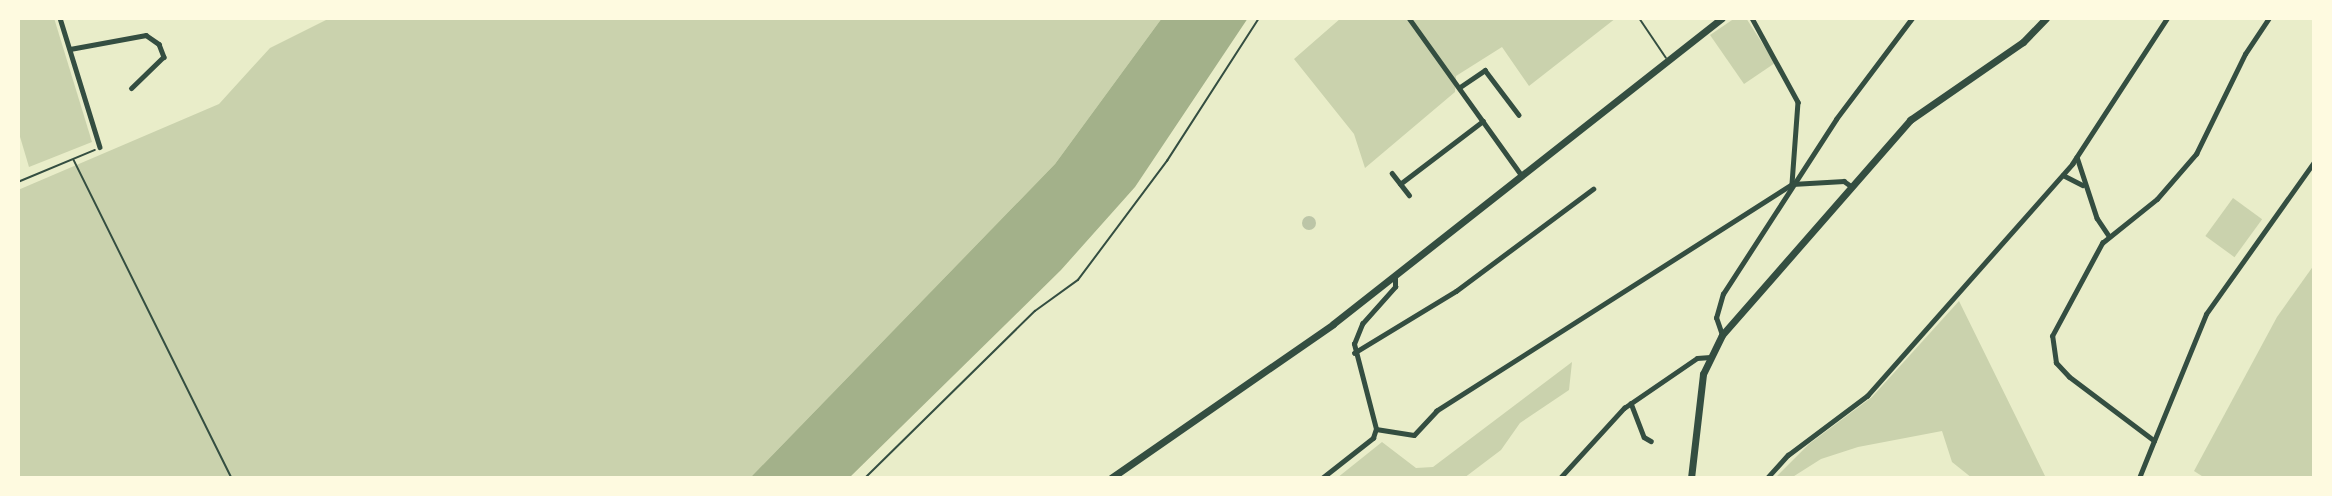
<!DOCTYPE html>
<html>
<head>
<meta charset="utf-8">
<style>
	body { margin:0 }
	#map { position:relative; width:2332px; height:496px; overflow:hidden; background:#e9edc9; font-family:"Fira Sans",sans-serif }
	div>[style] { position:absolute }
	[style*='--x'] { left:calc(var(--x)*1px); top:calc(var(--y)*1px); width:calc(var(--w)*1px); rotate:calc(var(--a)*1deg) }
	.green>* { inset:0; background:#cad2ad; transform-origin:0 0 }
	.water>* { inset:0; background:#a3b18a }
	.building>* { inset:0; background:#bcc5a7 }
	.round { border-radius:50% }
	.path>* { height:1.5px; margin:-0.75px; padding:0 0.75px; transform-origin:0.75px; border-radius:0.75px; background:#344e41 }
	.service>* { height:2px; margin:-1px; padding:0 1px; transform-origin:1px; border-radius:1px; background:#344e41 }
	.minor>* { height:4.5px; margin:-2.25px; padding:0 2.25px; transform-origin:2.25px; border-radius:2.25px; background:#344e41 }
	.secondary>* { height:7px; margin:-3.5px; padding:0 3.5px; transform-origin:3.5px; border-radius:3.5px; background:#344e41 }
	span { translate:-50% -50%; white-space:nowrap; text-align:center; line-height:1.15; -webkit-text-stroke:5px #fefae0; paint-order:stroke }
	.frame { position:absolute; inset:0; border:20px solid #fefae0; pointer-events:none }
</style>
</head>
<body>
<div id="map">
	<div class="green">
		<i style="clip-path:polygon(18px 18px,54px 18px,92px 142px,29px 167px,18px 130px)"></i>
		<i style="clip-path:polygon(330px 18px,1162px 18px,1055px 164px,750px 478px,18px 478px,18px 190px,219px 104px,270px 48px)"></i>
		<i style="clip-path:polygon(1341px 18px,1616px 18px,1529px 86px,1502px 47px,1456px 76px,1455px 92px,1365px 168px,1354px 134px,1294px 59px)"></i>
		<i style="clip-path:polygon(1735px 18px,1746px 18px,1775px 63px,1744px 84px,1710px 35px)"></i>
		<i style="left:2233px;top:198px;width:36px;height:47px;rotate:36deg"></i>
		<i style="clip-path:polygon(2314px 265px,2314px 478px,2205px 478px,2194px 471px,2277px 317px)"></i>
		<i style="clip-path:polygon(1959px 301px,2046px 478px,1972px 478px,1952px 462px,1942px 431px,1858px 447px,1821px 459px,1791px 478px,1775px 478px,1809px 444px,1872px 397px)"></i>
		<i style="clip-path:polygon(1572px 362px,1569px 390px,1520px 423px,1501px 450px,1464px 478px,1337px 478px,1382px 442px,1416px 468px,1433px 467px)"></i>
	</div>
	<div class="water">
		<i style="clip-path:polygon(1162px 18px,1248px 18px,1135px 187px,1061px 270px,849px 478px,750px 478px,1055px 164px)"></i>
	</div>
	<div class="building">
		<i class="round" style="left:1302px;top:216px;width:14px;height:14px"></i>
	</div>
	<div class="path">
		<i style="--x:74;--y:160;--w:355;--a:63.6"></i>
		<i style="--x:18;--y:182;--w:83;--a:-22.6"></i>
		<i style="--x:865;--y:478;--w:238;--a:-44.5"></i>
		<i style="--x:1035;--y:311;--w:53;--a:-35.8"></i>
		<i style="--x:1078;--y:280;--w:149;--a:-53.2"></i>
		<i style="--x:1167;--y:161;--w:170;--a:-57.2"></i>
	</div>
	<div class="service">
		<i style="--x:1639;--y:18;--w:48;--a:56"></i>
	</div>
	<div class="minor">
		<i style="--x:60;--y:18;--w:135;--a:72.8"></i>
		<i style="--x:1409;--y:18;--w:194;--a:54.4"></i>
		<i style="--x:1752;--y:18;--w:96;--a:61.3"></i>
		<i style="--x:1798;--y:102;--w:82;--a:94.2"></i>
		<i style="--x:70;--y:49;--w:77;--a:-10.4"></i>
		<i style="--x:146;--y:35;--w:16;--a:35"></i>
		<i style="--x:159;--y:44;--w:14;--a:69"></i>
		<i style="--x:164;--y:57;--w:45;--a:135.9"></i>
		<i style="--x:1460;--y:87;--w:30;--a:-34"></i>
		<i style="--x:1485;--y:70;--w:56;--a:52.9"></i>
		<i style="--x:2077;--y:157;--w:64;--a:71.8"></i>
		<i style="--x:2097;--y:218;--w:22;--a:56"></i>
		<i style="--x:1392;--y:173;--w:28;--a:52"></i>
		<i style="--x:2063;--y:175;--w:22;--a:27"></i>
		<i style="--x:1400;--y:184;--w:104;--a:-37.2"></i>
		<i style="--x:1722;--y:335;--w:18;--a:-109"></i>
		<i style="--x:1716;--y:318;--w:25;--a:-74"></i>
		<i style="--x:1723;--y:294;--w:208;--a:-57.1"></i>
		<i style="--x:1836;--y:119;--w:126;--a:-53"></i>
		<i style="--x:1354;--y:353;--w:119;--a:-31.3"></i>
		<i style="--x:1456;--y:291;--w:171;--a:-36.7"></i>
		<i style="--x:1631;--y:403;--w:36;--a:69"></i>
		<i style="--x:1644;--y:437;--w:8;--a:30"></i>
		<i style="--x:1376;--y:429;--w:38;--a:9"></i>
		<i style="--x:1414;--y:435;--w:33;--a:-47"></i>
		<i style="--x:1436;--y:411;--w:422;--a:-32.5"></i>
		<i style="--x:1792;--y:184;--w:52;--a:-3.3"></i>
		<i style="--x:1844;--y:181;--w:9;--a:36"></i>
		<i style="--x:2154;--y:441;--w:137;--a:-67.7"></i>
		<i style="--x:2206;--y:314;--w:186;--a:-54.6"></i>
		<i style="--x:1322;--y:478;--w:65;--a:-38.1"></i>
		<i style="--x:1373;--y:438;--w:9;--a:-72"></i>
		<i style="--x:1376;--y:429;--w:88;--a:-104.5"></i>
		<i style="--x:1354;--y:344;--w:22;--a:-68"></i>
		<i style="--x:1362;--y:324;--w:50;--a:-48.3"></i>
		<i style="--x:1395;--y:287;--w:10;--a:-90"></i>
		<i style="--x:1560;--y:478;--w:95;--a:-47.6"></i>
		<i style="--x:1624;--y:408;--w:88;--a:-34.4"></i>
		<i style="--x:1697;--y:358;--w:13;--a:-4"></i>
		<i style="--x:1767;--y:478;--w:31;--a:-48"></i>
		<i style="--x:1788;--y:455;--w:99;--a:-36.8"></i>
		<i style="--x:1867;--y:396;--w:310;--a:-48.5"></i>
		<i style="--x:2072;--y:164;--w:174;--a:-56.9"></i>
		<i style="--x:2139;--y:478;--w:40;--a:-68"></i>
		<i style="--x:2154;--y:441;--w:106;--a:-143"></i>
		<i style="--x:2069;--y:377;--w:19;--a:-133"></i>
		<i style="--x:2056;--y:363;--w:27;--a:-98"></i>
		<i style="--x:2052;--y:336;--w:106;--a:-61.7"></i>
		<i style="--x:2102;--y:243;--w:70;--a:-38.7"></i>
		<i style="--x:2157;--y:199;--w:60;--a:-49.1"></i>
		<i style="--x:2196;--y:154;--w:111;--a:-63.9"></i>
		<i style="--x:2245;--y:54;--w:43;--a:-56.3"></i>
	</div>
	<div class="secondary">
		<i style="--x:1111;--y:478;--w:270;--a:-34.7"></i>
		<i style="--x:1333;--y:324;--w:495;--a:-38.2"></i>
		<i style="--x:1691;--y:478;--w:105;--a:-83.4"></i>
		<i style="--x:1703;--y:374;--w:43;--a:-64"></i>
		<i style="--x:1722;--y:335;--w:286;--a:-48.8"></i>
		<i style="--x:1910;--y:120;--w:137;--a:-34.6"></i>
		<i style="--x:2023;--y:42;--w:33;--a:-46"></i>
	</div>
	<div class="frame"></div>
</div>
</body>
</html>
